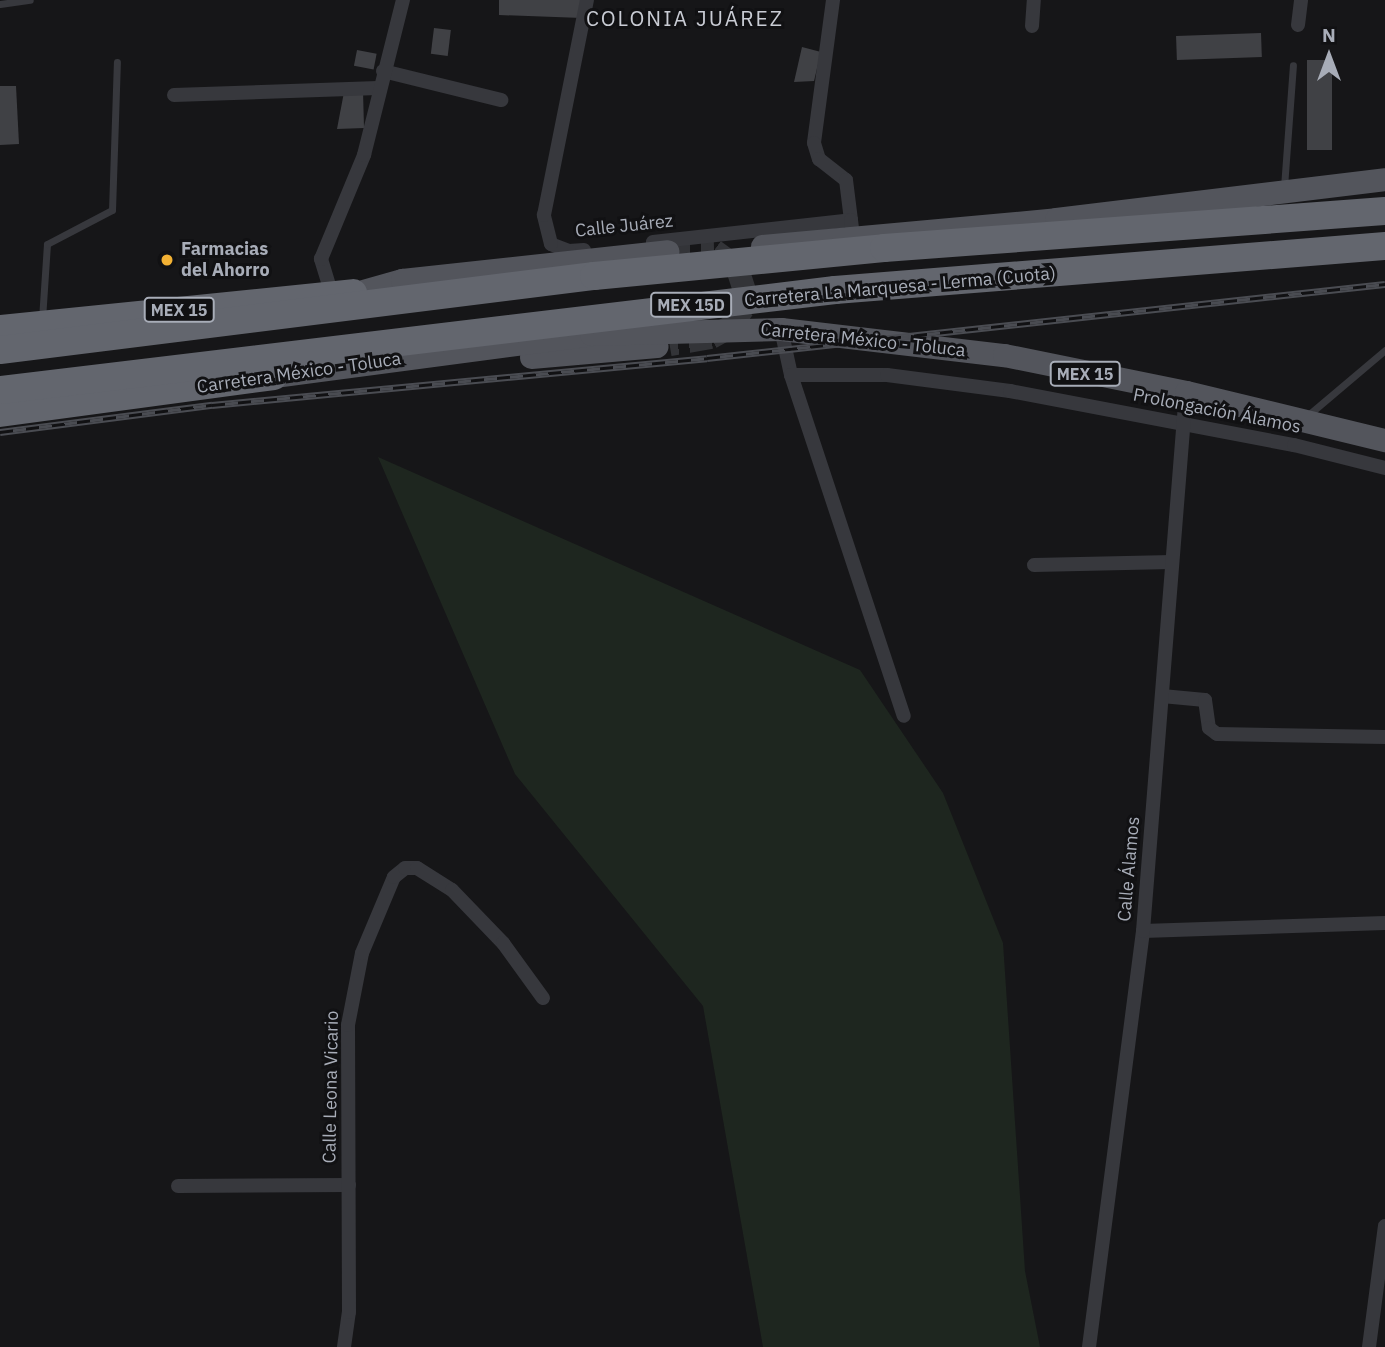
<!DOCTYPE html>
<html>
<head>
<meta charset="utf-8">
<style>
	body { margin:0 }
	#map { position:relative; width:1385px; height:1347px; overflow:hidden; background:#161618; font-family:"IBM Plex Sans",sans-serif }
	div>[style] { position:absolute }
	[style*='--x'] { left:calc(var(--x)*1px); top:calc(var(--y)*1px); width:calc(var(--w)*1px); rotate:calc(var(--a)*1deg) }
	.green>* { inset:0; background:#1e261f }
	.building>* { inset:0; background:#404145; transform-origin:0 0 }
	.primary-tunnel>* { height:23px; margin-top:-11.5px; transform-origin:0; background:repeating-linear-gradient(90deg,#333438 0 23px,transparent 0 34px) }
	.lane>* { height:7px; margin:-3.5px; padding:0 3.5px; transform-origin:3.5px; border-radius:3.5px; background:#37383d }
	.street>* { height:14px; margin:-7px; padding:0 7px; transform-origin:7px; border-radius:7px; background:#37383d }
	.primary>* { height:23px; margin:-11.5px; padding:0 11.5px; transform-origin:11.5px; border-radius:11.5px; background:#53555c }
	.highway>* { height:28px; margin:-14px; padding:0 14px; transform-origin:14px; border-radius:14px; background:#63666e }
	.rail>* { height:7px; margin-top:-3.5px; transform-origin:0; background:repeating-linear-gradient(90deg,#111113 0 13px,#4a4c52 0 26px); box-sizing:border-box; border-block:2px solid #4a4c52 }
	.highway-bridge>* { height:28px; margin:-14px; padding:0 14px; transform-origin:14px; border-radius:14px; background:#63666e }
	.dots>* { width:19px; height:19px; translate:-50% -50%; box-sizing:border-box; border:4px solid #111113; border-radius:50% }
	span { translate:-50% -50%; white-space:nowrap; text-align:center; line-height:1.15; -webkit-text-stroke:6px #111113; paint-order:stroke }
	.shield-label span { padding:2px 5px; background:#111113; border:2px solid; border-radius:5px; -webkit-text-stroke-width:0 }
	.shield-label { font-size:16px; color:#a8adb8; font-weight:700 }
	.street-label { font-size:18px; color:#a8adb8 }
	.poi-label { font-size:18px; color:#a8adb8; font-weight:700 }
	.left { translate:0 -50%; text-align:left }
	.quarter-label { font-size:21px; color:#c9ccd4; letter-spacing:2px }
	.north { position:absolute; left:1294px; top:21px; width:70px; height:70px; -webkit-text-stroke:5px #111113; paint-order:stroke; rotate:0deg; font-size:19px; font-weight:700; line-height:28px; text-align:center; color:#a8adb8 }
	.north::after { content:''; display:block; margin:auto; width:24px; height:32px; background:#a8adb8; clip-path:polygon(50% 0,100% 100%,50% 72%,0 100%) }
</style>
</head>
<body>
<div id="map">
	<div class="green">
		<i style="clip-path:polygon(378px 457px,860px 670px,943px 793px,1003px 943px,1025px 1271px,1040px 1347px,763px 1347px,703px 1006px,515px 774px)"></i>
	</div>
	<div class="building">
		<i style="clip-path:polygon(499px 0,583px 0,582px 18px,499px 15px)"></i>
		<i style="left:434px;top:28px;width:17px;height:26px;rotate:7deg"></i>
		<i style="left:1261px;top:33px;width:24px;height:85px;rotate:88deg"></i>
		<i style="clip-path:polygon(802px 47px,821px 52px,814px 81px,794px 82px)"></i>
		<i style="left:357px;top:50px;width:20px;height:16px;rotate:11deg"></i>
		<i style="left:1307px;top:60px;width:25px;height:90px"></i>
		<i style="clip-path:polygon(0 86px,16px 86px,19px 144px,0 145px)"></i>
		<i style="clip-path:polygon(363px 91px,364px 128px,337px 129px,344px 92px)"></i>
	</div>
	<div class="primary-tunnel">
		<i style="--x:667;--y:251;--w:47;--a:-1.2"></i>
		<i style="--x:714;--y:250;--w:29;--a:36"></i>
		<i style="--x:737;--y:267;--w:25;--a:72"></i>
		<i style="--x:745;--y:291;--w:17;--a:97"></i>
		<i style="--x:743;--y:308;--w:22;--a:124"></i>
		<i style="--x:731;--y:326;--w:23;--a:151"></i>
		<i style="--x:711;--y:337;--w:42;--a:170.3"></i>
	</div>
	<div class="lane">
		<i style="--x:0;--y:4;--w:30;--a:-8"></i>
		<i style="--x:1284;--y:187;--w:122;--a:-85.8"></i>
		<i style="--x:42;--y:319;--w:75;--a:-86.2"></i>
		<i style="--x:47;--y:244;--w:73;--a:-27.6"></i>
		<i style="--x:112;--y:210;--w:148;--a:-88.1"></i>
		<i style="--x:1307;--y:416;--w:102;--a:-40.2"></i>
	</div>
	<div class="street">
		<i style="--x:833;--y:0;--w:144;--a:97.6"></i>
		<i style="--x:814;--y:143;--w:17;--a:73"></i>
		<i style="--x:819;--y:159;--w:34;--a:38"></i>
		<i style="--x:846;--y:180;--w:40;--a:82.9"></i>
		<i style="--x:1298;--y:25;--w:25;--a:-83"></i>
		<i style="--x:1032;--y:26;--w:26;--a:-86"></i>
		<i style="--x:383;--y:71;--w:122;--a:13.8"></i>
		<i style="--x:174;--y:95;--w:204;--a:-2"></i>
		<i style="--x:653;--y:242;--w:199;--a:-6.3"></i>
		<i style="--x:851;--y:220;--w:16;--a:83"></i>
		<i style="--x:584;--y:250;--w:15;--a:176"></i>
		<i style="--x:569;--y:251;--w:19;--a:-159"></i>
		<i style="--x:551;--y:244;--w:30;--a:-104"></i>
		<i style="--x:544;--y:215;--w:219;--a:-78.7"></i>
		<i style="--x:332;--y:295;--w:38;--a:-107"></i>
		<i style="--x:321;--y:259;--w:113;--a:-67.5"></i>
		<i style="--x:364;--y:155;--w:160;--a:-75.9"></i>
		<i style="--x:781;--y:329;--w:47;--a:77.7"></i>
		<i style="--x:791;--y:375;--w:359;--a:71.7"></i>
		<i style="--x:791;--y:375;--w:96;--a:0"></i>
		<i style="--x:887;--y:375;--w:124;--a:7.4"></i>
		<i style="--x:1010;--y:391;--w:289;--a:10.8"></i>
		<i style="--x:1294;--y:445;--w:94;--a:14.2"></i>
		<i style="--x:1034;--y:565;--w:138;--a:-1.2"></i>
		<i style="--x:1162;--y:696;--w:43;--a:5.3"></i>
		<i style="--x:1205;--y:700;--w:28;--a:82"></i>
		<i style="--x:1209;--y:728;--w:10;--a:37"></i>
		<i style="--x:1217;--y:734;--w:168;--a:1"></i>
		<i style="--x:1143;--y:931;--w:242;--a:-1.9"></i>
		<i style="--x:178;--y:1186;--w:171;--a:-0.3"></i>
		<i style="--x:344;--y:1347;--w:35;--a:-82"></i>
		<i style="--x:349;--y:1312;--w:287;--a:-90.2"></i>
		<i style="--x:348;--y:1025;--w:73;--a:-79"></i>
		<i style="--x:362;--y:953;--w:82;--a:-67.2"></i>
		<i style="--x:394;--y:877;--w:14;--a:-39"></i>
		<i style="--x:405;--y:868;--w:12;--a:0"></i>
		<i style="--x:417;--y:868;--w:41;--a:32.2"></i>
		<i style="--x:452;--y:890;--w:74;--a:46.1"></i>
		<i style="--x:503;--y:943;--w:68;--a:54"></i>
		<i style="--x:1089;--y:1347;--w:419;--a:-82.6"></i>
		<i style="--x:1143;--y:931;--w:541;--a:-85.44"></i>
		<i style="--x:1369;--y:1347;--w:122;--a:-82.5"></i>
	</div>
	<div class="primary">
		<i style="--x:762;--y:246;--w:295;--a:-5.2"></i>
		<i style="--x:1056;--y:219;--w:331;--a:-6.9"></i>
		<i style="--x:359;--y:292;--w:45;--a:-15.6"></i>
		<i style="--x:402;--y:280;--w:267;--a:-6.2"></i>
		<i style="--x:531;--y:357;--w:126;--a:-5"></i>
		<i style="--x:274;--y:376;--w:320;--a:-7.5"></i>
		<i style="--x:591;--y:334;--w:190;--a:-1.5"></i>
		<i style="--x:781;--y:329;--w:225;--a:6.7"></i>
		<i style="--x:1004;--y:355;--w:186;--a:11.5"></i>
		<i style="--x:1186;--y:392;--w:205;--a:13.6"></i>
	</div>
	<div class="highway">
		<i style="--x:0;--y:329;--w:355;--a:-5.8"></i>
		<i style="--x:0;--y:413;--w:276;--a:-7.7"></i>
	</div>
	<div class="rail">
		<i style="--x:0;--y:432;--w:214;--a:-7.3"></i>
		<i style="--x:212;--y:405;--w:497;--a:-5.4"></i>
		<i style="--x:707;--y:358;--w:682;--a:-6.23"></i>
	</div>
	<div class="highway-bridge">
		<i style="--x:0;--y:350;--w:599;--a:-7.1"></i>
		<i style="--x:594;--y:276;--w:291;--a:-5.5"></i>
		<i style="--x:884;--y:248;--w:502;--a:-4.22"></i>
		<i style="--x:0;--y:390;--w:841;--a:-6.83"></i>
		<i style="--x:835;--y:290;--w:552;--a:-4.57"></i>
	</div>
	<div class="dots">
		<i style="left:167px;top:260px;background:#f2b134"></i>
	</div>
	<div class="shield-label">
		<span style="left:691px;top:305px">MEX 15D</span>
		<span style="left:179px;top:310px">MEX 15</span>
		<span style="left:1085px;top:374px">MEX 15</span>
	</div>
	<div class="street-label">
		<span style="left:624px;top:226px;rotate:-6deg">Calle Juárez</span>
		<span style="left:900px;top:287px;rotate:-5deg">Carretera La Marquesa - Lerma (Cuota)</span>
		<span style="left:863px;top:340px;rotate:6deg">Carretera México - Toluca</span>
		<span style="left:299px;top:373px;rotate:-8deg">Carretera México - Toluca</span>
		<span style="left:1217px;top:411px;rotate:11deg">Prolongación Álamos</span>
		<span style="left:1129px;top:869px;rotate:-85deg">Calle Álamos</span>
		<span style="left:331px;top:1087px;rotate:-89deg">Calle Leona Vicario</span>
	</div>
	<div class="poi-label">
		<span class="left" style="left:181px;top:260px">Farmacias<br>del Ahorro</span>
	</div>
	<div class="quarter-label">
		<span style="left:685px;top:18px">COLONIA JUÁREZ</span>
	</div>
	<div class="north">N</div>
</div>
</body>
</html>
